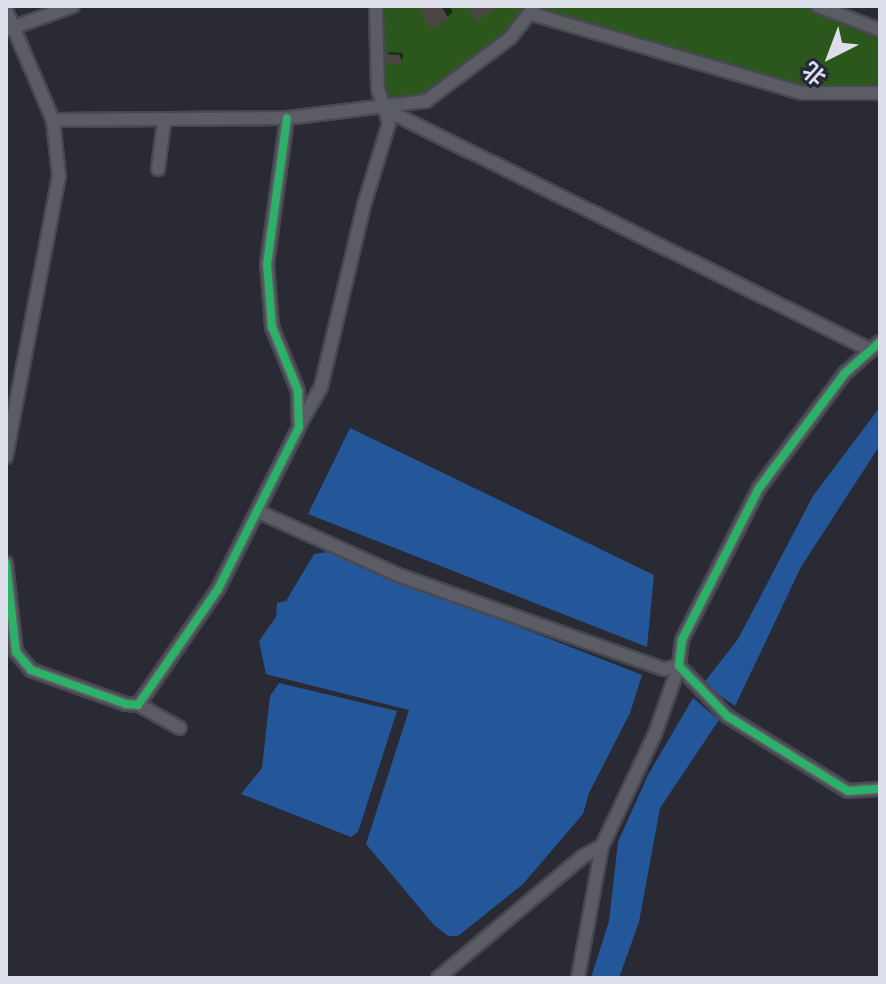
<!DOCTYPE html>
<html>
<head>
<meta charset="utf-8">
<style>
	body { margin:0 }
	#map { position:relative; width:886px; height:984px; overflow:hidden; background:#292a34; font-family:Jost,"Noto Sans SC",sans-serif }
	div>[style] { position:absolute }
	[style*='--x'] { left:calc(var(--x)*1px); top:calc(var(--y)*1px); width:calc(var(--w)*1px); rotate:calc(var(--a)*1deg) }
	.green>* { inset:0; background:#2c571c }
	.water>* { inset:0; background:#245799 }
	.shadow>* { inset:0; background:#0007 }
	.building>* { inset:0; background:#4b4643 }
	.roads { filter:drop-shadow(2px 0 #474851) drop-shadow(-2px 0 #474851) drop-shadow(0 2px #474851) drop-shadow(0 -2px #474851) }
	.minor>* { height:12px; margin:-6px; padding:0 6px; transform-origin:6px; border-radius:6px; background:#5c5d64 }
	.cycleway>* { height:8px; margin:-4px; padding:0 4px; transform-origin:4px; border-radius:4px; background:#2db169 }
	span { translate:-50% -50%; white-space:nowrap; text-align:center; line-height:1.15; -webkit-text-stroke:6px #252738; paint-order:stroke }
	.frame { position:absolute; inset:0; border:8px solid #dcdee9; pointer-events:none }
	.north { position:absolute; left:790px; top:16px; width:80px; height:80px; -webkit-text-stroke:6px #252738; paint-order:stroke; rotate:222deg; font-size:22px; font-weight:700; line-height:32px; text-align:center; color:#dcdee9 }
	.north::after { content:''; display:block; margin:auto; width:28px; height:36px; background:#dcdee9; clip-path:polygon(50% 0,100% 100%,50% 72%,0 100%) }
</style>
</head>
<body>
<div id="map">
	<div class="green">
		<i style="clip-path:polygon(376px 6px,526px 6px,511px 28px,443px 82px,418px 97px,385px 105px)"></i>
		<i style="clip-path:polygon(539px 6px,811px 6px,880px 34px,880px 87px,798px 85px,537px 11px)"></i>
	</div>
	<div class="water">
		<i style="clip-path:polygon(880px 407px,880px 445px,801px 567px,735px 706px,703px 684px,738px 639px,813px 496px)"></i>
		<i style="clip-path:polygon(350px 428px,654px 575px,647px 647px,308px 514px)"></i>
		<i style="clip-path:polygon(328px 552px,642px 675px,630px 713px,589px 793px,583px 814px,523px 884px,458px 936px,448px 936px,434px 925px,366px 844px,409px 710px,266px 674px,259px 641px,276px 617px,277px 603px,286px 601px,314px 554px)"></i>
		<i style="clip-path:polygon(279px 683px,397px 711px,358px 832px,351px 837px,241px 794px,262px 768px,270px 696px)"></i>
		<i style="clip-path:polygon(693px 698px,719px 720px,660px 808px,639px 922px,619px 978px,591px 978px,609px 921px,618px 842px,648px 775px)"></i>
	</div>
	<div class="shadow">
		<i style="clip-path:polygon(420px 6px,449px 6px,453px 12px,447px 17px)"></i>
		<i style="clip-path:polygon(390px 52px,403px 53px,403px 59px,386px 55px)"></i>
	</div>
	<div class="building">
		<i style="clip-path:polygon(418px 6px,441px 6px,449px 19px,430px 29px)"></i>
		<i style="clip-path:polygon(466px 6px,497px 6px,478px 21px)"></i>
		<i style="clip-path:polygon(384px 54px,400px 55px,401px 64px,385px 63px)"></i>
	</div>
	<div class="roads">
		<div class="minor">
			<i style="--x:818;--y:6;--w:66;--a:21.2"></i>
			<i style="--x:6;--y:10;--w:120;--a:66.9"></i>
			<i style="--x:53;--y:120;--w:56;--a:83.9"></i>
			<i style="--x:59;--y:176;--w:286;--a:100.7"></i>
			<i style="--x:532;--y:14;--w:281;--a:16.3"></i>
			<i style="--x:802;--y:93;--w:78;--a:0"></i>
			<i style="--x:6;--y:30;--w:71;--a:-19.7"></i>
			<i style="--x:384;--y:109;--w:543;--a:26.33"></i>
			<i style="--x:53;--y:120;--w:234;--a:-0.5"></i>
			<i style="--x:287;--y:118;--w:140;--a:-7"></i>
			<i style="--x:426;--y:101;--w:105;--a:-36.9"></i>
			<i style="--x:510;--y:38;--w:41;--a:-52"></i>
			<i style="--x:158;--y:169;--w:46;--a:-82.6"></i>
			<i style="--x:880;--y:342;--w:47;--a:138.5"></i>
			<i style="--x:845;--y:373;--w:144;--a:126.8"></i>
			<i style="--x:759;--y:488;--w:170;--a:116.9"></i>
			<i style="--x:682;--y:640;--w:26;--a:97"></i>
			<i style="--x:679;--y:666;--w:69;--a:46.2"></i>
			<i style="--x:727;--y:716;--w:142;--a:31.8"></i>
			<i style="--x:848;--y:791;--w:32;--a:-4"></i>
			<i style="--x:300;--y:424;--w:43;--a:-60.4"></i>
			<i style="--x:321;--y:387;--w:187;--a:-76.7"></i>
			<i style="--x:364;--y:205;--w:86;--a:-73"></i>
			<i style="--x:389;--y:123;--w:35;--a:-108"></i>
			<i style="--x:378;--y:90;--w:84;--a:-91.4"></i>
			<i style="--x:259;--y:512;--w:156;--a:24.3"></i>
			<i style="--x:401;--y:576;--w:279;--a:19.5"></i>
			<i style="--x:664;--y:669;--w:15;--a:-11"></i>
			<i style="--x:6;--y:563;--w:90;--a:83.6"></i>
			<i style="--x:16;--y:652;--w:23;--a:50"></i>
			<i style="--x:31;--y:670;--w:101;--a:19.7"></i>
			<i style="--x:126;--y:704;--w:12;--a:5"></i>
			<i style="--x:138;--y:705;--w:141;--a:-55.4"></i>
			<i style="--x:218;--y:589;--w:181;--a:-63.4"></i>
			<i style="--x:299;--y:427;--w:36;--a:-92"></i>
			<i style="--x:298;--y:391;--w:69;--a:-112.1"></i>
			<i style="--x:272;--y:327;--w:63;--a:-94.5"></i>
			<i style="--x:267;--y:264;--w:147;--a:-82.2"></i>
			<i style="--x:137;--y:704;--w:49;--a:29.2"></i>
			<i style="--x:438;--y:978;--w:188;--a:-40"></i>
			<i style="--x:582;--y:857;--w:23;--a:-29"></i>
			<i style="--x:578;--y:978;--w:134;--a:-79.7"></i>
			<i style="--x:602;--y:846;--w:124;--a:-64.7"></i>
			<i style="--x:655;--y:734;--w:72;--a:-70.6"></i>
		</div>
	</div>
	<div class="cycleway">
		<i style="--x:880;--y:342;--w:47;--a:138.5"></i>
		<i style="--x:845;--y:373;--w:144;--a:126.8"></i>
		<i style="--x:759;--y:488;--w:170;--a:116.9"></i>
		<i style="--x:682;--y:640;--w:26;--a:97"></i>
		<i style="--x:679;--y:666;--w:69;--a:46.2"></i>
		<i style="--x:727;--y:716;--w:142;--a:31.8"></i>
		<i style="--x:848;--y:791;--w:32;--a:-4"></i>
		<i style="--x:6;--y:563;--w:90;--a:83.6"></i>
		<i style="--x:16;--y:652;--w:23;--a:50"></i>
		<i style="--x:31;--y:670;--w:101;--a:19.7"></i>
		<i style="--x:126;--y:704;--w:12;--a:5"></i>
		<i style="--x:138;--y:705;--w:141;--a:-55.4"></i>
		<i style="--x:218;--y:589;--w:181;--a:-63.4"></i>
		<i style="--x:299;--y:427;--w:36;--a:-92"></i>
		<i style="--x:298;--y:391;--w:69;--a:-112.1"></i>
		<i style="--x:272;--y:327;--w:63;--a:-94.5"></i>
		<i style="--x:267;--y:264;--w:147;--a:-82.2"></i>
	</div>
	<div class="frame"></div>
	<div class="north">北</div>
</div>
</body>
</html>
